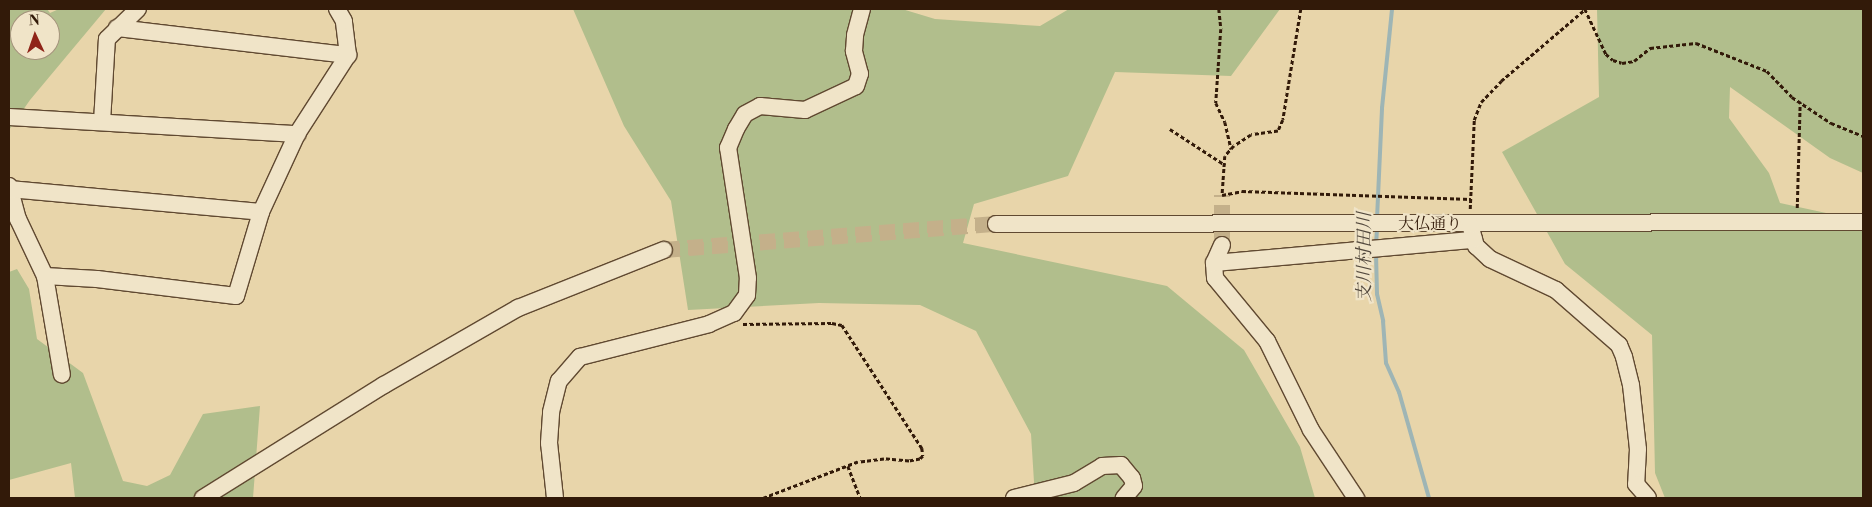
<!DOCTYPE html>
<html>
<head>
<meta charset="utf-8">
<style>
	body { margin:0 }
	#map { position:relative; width:1872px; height:507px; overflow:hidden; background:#e8d5aa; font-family:"Libre Bodoni","Noto Serif JP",serif }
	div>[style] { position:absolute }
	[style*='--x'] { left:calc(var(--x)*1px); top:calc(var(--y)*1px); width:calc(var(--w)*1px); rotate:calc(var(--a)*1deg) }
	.green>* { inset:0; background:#b1be8c }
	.stream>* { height:4px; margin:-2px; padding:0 2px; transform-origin:2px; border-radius:2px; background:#9eb5b5 }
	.minor-tunnel>* { height:16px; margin-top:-8px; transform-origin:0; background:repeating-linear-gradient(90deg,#c4b08a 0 16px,transparent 0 24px) }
	.path>* { height:2.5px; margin-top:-1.25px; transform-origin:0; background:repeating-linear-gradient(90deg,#321a09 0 4px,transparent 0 6.5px) }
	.roads { filter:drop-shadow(1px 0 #604931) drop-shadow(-1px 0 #604931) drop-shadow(0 1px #604931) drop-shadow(0 -1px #604931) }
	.minor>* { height:16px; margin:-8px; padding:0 8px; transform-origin:8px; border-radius:8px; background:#f0e4c8 }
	span { translate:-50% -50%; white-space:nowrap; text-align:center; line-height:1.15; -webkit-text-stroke:4.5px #f0e4c8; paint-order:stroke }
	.street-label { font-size:16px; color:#321a09 }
	.water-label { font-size:18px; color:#52483d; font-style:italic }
	.frame { position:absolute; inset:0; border:10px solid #321a09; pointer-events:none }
	.north { position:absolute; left:10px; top:10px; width:50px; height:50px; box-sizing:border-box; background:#f0e4c8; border:1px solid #a4937c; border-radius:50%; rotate:357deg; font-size:14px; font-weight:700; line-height:20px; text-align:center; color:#321a09 }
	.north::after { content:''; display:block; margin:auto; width:18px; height:22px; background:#8f2418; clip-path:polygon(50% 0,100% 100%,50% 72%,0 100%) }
</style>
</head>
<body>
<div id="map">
	<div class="green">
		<i style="clip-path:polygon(evenodd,9px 9px,47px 9px,50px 13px,59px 9px,106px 9px,30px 100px,9px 130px,9px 9px,20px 20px,50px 20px,50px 50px,20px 50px,20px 20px)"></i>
		<i style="clip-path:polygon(573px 9px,902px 9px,935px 19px,1040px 26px,1069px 9px,1280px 9px,1231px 76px,1115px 72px,1068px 176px,974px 204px,963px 243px,1167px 286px,1244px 350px,1300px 447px,1315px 498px,1035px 498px,1031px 434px,976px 331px,920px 305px,819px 303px,688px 310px,671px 201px,624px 126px)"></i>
		<i style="clip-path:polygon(1597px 9px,1863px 9px,1863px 173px,1830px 158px,1730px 87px,1729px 118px,1769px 173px,1780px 203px,1863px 221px,1863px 498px,1665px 498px,1655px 473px,1652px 335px,1565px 264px,1502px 152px,1599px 97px)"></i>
		<i style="clip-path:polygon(17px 269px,29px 289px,37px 339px,83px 373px,123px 481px,147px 486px,170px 475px,203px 414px,260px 406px,253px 498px,75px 498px,71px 463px,9px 480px,9px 272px)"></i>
	</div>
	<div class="stream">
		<i style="--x:1377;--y:219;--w:111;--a:-87.4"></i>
		<i style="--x:1382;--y:108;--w:100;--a:-84.2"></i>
		<i style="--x:1376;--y:244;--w:16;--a:-86"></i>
		<i style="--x:1376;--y:253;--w:41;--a:88.6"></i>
		<i style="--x:1377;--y:294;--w:28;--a:77"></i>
		<i style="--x:1383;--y:321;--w:42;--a:85.9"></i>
		<i style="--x:1386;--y:363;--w:32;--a:66"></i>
		<i style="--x:1399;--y:392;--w:110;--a:74.2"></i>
	</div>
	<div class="minor-tunnel">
		<i style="--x:1222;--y:245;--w:50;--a:-90"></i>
		<i style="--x:664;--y:250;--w:333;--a:-4.5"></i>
	</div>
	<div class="path">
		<i style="--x:1219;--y:9;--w:20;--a:84"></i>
		<i style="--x:1221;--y:29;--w:74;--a:93.9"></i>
		<i style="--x:1216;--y:103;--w:21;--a:65"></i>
		<i style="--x:1225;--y:122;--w:28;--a:77"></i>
		<i style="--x:1301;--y:9;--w:112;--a:99.2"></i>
		<i style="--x:1283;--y:120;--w:12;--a:114"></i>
		<i style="--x:1278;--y:131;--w:27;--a:172"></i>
		<i style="--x:1251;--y:135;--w:20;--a:147"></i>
		<i style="--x:1234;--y:146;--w:13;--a:132"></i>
		<i style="--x:1225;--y:156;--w:39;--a:94"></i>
		<i style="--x:1222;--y:195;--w:20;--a:-11"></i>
		<i style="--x:1242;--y:191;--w:229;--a:2"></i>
		<i style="--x:1585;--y:9;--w:50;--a:65"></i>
		<i style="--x:1606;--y:54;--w:9;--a:41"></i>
		<i style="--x:1613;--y:60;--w:9;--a:18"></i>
		<i style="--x:1622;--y:63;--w:12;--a:-9"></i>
		<i style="--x:1634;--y:61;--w:21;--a:-39"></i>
		<i style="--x:1650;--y:48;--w:46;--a:-6.2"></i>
		<i style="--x:1696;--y:43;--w:76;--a:21.5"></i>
		<i style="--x:1767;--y:71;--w:36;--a:46"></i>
		<i style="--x:1792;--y:97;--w:47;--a:33.7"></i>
		<i style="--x:1831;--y:123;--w:35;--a:22"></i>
		<i style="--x:1170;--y:129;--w:66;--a:33.2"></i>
		<i style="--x:1797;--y:208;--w:106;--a:-88.4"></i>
		<i style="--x:1470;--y:209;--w:89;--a:-87.4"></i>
		<i style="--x:1474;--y:120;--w:19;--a:-69"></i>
		<i style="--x:1481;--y:102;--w:29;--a:-46"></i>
		<i style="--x:1501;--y:81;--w:109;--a:-40.5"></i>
		<i style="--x:743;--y:324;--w:89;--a:-0.6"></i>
		<i style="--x:832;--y:323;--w:10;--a:11"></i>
		<i style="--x:842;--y:325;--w:147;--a:57"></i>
		<i style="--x:922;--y:448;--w:8;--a:83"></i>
		<i style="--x:923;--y:456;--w:4;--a:135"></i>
		<i style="--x:920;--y:459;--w:11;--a:170"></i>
		<i style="--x:909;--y:461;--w:25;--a:-175"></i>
		<i style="--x:884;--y:459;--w:26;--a:173"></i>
		<i style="--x:858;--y:462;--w:101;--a:159"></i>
		<i style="--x:848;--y:466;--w:34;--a:69"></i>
	</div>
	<div class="roads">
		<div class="minor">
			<i style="--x:117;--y:28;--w:233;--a:6.7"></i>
			<i style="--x:9;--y:117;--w:289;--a:3.4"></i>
			<i style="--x:102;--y:122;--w:83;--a:-86.6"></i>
			<i style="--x:107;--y:39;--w:43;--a:-44.1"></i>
			<i style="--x:9;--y:186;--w:34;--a:75"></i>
			<i style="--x:18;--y:219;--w:63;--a:64.7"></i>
			<i style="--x:45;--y:276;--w:100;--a:80.3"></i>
			<i style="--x:9;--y:189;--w:253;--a:5.2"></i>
			<i style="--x:996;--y:224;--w:867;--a:-0.13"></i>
			<i style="--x:1470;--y:224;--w:23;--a:75"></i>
			<i style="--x:1476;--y:246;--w:19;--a:43"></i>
			<i style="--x:1490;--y:259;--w:73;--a:25.2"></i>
			<i style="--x:1556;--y:290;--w:84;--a:41.1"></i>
			<i style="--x:1619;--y:345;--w:13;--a:67"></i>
			<i style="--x:1624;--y:357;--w:29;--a:76"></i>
			<i style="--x:1631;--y:385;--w:64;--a:83.8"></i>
			<i style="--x:1638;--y:449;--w:35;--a:93"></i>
			<i style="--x:1636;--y:484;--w:18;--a:49"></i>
			<i style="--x:1222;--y:245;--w:20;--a:114"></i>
			<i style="--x:1214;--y:263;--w:15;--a:86"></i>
			<i style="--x:1215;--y:278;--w:82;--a:50.5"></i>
			<i style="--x:1267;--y:341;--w:99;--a:63.7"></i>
			<i style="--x:1311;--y:430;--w:82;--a:56.5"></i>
			<i style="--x:1214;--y:263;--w:261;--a:-5.1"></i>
			<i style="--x:45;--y:276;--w:52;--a:3.3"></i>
			<i style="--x:97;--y:279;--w:140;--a:7"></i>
			<i style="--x:236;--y:296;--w:88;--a:-73.4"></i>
			<i style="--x:261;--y:212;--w:86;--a:-65.2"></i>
			<i style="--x:297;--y:134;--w:94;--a:-57.2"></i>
			<i style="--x:348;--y:55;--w:34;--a:-97"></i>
			<i style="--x:344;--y:21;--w:14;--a:-120"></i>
			<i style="--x:203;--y:498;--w:213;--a:-32"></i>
			<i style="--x:384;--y:385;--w:155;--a:-29.9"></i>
			<i style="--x:518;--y:308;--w:157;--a:-21.7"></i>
			<i style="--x:555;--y:498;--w:55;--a:-96.2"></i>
			<i style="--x:549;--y:443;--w:31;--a:-86"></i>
			<i style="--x:551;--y:412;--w:32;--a:-76"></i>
			<i style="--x:559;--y:381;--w:32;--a:-49"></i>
			<i style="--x:580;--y:357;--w:133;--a:-14.3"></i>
			<i style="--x:709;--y:324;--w:27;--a:-24"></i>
			<i style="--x:734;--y:313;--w:22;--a:-54"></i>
			<i style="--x:747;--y:295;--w:17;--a:-87"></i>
			<i style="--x:748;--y:278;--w:132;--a:-98.7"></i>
			<i style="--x:728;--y:148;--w:21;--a:-67"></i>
			<i style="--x:736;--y:129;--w:17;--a:-59"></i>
			<i style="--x:745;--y:114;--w:17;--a:-28"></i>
			<i style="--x:760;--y:106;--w:45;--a:5.1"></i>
			<i style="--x:805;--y:110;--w:56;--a:-25.2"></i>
			<i style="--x:856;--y:86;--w:13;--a:-72"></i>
			<i style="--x:860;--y:74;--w:24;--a:-105"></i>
			<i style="--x:854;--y:51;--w:16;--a:-86"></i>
			<i style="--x:855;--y:35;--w:27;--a:-75"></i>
			<i style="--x:1014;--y:498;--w:62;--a:-14"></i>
			<i style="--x:1074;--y:483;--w:33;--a:-31"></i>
			<i style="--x:1102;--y:466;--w:19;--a:-3"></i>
			<i style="--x:1121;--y:465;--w:17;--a:50"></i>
			<i style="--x:1132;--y:478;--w:8;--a:76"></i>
			<i style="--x:1134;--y:486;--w:16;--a:130"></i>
		</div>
	</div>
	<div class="street-label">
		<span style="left:1430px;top:224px">大仏通り</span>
	</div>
	<div class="water-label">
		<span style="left:1365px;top:257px;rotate:-90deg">支川村田川</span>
	</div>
	<div class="frame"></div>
	<div class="north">N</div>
</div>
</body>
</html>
